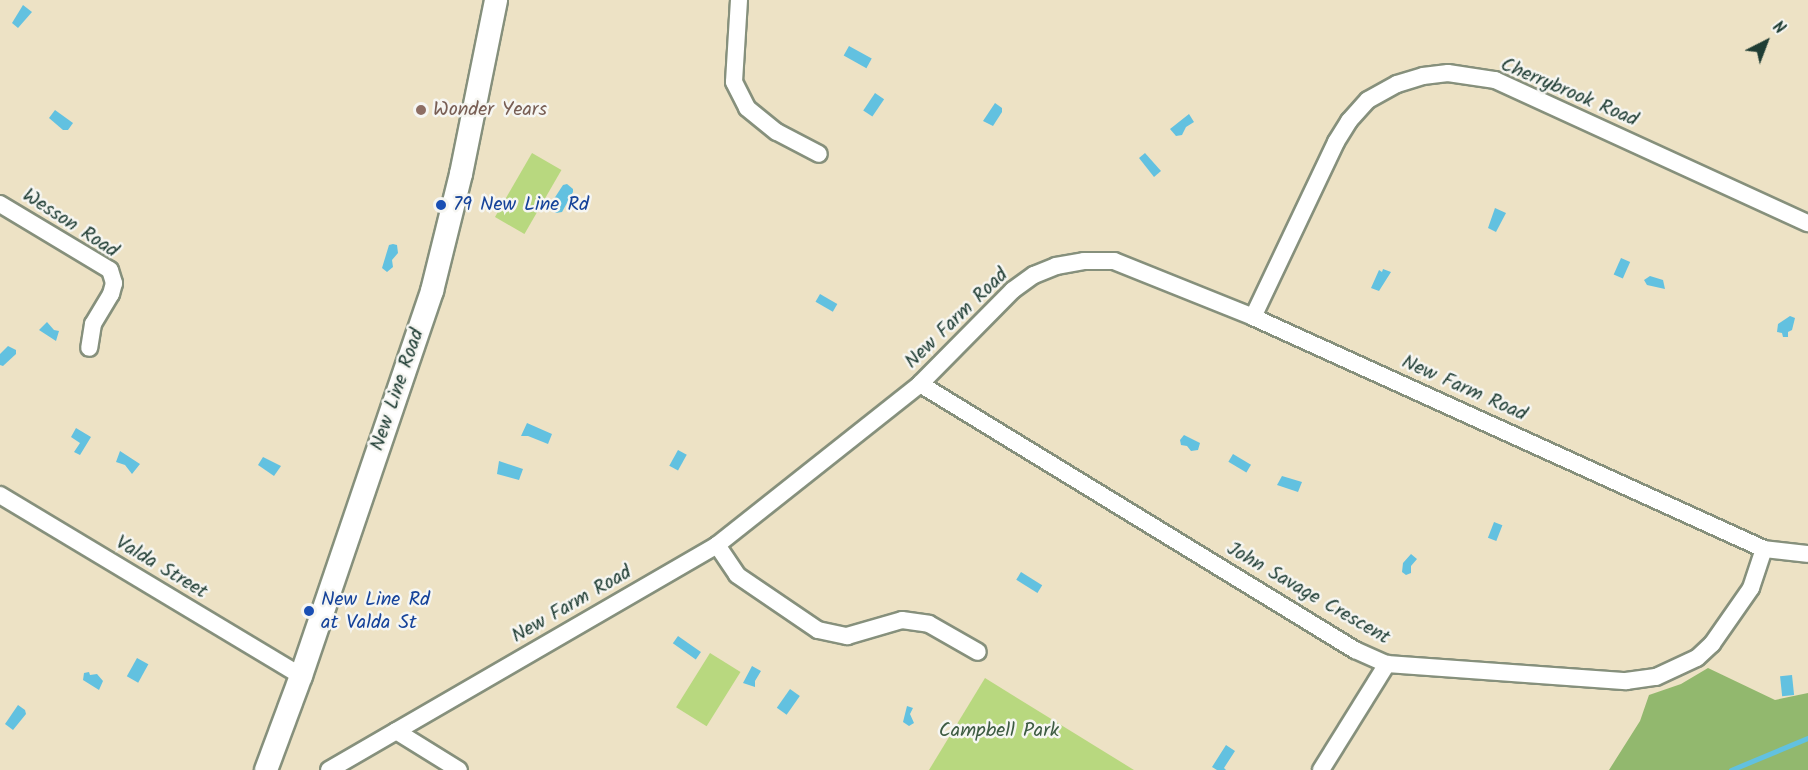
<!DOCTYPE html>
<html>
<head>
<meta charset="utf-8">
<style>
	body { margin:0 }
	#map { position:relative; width:1808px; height:770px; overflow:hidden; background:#ede2c5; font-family:Kalam,sans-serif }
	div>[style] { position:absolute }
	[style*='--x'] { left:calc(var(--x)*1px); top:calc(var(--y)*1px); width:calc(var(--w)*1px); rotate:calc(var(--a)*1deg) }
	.green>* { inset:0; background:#b8d87f; transform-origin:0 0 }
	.forest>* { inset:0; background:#92b86e }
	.water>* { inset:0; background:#62c1e0; transform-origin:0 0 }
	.stream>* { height:4.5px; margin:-2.25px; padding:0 2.25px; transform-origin:2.25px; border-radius:2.25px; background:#62c1e0 }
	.roads { filter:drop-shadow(2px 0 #86907c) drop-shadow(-2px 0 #86907c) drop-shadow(0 2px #86907c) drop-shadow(0 -2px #86907c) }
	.street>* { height:16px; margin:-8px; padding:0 8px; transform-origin:8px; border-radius:8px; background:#fff }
	.secondary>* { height:22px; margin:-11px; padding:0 11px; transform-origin:11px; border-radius:11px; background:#fff }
	.dots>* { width:16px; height:16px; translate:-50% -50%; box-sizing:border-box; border:3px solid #f6f6f2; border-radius:50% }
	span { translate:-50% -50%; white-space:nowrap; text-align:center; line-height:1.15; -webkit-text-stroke:5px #f6f6f2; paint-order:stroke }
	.street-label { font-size:20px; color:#1f3d34 }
	.education-label { font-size:20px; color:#785e54 }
	.left { translate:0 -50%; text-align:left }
	.transit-label { font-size:20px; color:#164399 }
	.park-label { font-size:20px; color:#3e5c43 }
	.north { position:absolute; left:1736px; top:12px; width:60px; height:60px; -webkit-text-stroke:4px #f6f6f2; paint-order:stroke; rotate:42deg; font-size:16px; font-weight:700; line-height:24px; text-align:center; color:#1f3d34 }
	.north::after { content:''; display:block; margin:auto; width:21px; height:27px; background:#1f3d34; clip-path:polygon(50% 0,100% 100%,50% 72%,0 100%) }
</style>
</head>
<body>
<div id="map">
	<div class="green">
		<i style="left:532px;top:153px;width:34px;height:74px;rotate:30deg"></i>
		<i style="left:710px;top:653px;width:36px;height:64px;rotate:32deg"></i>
		<i style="clip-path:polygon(985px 678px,1134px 770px,929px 770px)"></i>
	</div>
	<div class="forest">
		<i style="clip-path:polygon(1708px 668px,1775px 700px,1808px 693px,1808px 770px,1609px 770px,1640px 721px,1649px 695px,1681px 684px)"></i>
	</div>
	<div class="water">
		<i style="clip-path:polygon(23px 5px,32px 12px,18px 28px,12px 23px)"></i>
		<i style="left:849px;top:46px;width:26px;height:11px;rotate:29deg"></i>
		<i style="left:875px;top:93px;width:11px;height:21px;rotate:34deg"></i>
		<i style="clip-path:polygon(995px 103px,1002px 108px,1002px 112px,993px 126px,983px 121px)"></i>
		<i style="clip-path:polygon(55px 110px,73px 123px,68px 130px,63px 130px,49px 118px)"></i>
		<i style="clip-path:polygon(1189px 114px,1194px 122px,1186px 127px,1182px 135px,1176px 136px,1170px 129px)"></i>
		<i style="clip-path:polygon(1145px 153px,1161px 171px,1154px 177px,1139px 158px)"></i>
		<i style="clip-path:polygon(567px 184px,573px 189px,573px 192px,562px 212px,556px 213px,550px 209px,550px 205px,563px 185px)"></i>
		<i style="clip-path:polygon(1495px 208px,1506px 213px,1496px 232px,1488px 228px)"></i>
		<i style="clip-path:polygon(393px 244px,397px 245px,398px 253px,392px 260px,393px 267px,387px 272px,382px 268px,389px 245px)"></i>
		<i style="left:1621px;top:258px;width:10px;height:18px;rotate:24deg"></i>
		<i style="clip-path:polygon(1383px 269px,1391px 272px,1379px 291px,1371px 288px,1379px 270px,1382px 272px)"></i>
		<i style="clip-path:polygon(1650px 276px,1663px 280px,1665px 289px,1647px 285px,1644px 280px)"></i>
		<i style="left:820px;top:294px;width:20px;height:9px;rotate:30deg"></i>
		<i style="clip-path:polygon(1790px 316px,1795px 318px,1792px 330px,1788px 332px,1788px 337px,1783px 337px,1782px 333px,1777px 332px,1778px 324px)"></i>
		<i style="clip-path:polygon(47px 322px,54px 330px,59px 331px,56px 341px,39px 330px)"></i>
		<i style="clip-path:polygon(8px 346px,16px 350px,16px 354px,3px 366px,0 365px,0 354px)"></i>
		<i style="clip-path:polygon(527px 423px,552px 434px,548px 444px,528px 436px,521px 436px)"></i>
		<i style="clip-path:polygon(76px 428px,91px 437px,80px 455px,74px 452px,80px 443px,71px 437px)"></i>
		<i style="clip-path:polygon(1184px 435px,1200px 443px,1198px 450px,1191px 451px,1187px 446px,1181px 445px,1180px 440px)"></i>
		<i style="left:678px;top:450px;width:10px;height:18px;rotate:29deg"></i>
		<i style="clip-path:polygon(120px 451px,140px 464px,132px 474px,125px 465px,116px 462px)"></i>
		<i style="left:1233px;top:454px;width:21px;height:9px;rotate:31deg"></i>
		<i style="clip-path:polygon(263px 457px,281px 466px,274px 476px,258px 465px)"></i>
		<i style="clip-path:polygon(499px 461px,523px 469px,519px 480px,497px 474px)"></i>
		<i style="clip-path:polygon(1282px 476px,1302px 482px,1298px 492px,1277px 485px)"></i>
		<i style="left:1494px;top:522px;width:9px;height:17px;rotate:21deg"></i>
		<i style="clip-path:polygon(1411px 554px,1417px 559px,1411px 566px,1411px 573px,1406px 575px,1402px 572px,1403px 563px)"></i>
		<i style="left:1021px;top:572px;width:25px;height:9px;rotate:32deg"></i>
		<i style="left:678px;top:636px;width:28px;height:9px;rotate:35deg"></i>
		<i style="left:137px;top:658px;width:13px;height:21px;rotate:29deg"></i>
		<i style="clip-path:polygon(752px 666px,761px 671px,755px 681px,755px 687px,743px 683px)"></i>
		<i style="clip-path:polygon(89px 672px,90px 675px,97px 674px,103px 681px,99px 690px,83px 680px,84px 673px)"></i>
		<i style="left:1792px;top:675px;width:20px;height:12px;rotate:84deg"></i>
		<i style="left:790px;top:689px;width:12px;height:23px;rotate:35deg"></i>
		<i style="clip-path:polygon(18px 705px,25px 710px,26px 714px,13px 730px,5px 724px)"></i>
		<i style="clip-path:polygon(907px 706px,913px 708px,910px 714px,914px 723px,909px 726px,903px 722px)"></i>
		<i style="clip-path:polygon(1226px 745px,1235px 751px,1224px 768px,1226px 770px,1217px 770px,1212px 767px)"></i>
	</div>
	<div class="stream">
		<i style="--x:1731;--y:770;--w:83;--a:-22.6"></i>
	</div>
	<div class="roads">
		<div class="street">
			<i style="--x:739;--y:0;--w:82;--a:93.5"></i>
			<i style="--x:734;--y:82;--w:29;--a:63"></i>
			<i style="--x:747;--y:108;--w:38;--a:39"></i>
			<i style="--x:777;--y:132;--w:47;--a:27.6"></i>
			<i style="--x:0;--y:204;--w:128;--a:31"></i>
			<i style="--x:110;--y:270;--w:14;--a:73"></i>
			<i style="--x:114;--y:283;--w:11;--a:105"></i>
			<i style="--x:111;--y:294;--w:35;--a:121"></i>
			<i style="--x:93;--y:324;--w:24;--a:99"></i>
			<i style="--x:1253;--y:317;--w:194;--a:-64.6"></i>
			<i style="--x:1336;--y:142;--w:25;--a:-58"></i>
			<i style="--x:1349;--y:121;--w:28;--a:-48"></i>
			<i style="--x:1368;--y:100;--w:33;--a:-29"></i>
			<i style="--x:1397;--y:84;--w:27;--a:-17"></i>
			<i style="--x:1423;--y:76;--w:25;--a:-7"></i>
			<i style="--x:1448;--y:73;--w:48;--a:8.5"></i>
			<i style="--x:1495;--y:80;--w:344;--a:24.6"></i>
			<i style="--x:920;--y:384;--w:510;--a:31.45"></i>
			<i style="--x:1355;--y:650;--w:35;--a:24"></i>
			<i style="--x:1387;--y:664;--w:240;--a:4.1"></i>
			<i style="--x:1626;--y:681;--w:30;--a:-8"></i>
			<i style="--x:1656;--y:677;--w:45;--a:-24.9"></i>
			<i style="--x:1697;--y:658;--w:21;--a:-43"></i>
			<i style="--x:1712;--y:644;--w:68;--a:-55.1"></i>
			<i style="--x:1751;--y:588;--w:41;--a:-71.6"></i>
			<i style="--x:0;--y:495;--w:351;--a:31"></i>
			<i style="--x:717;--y:545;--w:36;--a:56"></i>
			<i style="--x:737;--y:575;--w:98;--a:34.2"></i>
			<i style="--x:818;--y:630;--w:30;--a:12"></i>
			<i style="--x:847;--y:636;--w:57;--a:-16.2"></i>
			<i style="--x:902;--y:620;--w:27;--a:8"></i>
			<i style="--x:929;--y:624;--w:56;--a:29.7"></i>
			<i style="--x:396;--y:731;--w:74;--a:31.8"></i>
			<i style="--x:329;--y:770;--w:449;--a:-30.1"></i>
			<i style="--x:717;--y:545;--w:259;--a:-38.4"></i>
			<i style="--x:920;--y:384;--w:132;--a:-45.3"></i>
			<i style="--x:1013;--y:290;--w:26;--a:-36"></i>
			<i style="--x:1034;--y:275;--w:24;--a:-22"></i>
			<i style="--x:1056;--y:266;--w:28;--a:-10"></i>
			<i style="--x:1084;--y:261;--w:30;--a:0"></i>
			<i style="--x:1114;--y:261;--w:150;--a:21.9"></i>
			<i style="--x:1253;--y:317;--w:561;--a:24.42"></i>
			<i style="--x:1764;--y:549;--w:44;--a:6.5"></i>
			<i style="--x:1321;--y:770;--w:125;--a:-58.1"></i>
		</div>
		<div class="secondary">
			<i style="--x:266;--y:770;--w:100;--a:-69.6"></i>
			<i style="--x:301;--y:676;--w:407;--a:-71.2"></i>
			<i style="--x:432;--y:291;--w:121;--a:-76.1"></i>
			<i style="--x:461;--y:174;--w:177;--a:-78.6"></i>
		</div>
	</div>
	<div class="dots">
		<i style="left:421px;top:110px;background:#8d6e63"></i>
		<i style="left:441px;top:205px;background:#1a4fb4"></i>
		<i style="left:309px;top:611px;background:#1a4fb4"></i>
	</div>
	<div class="street-label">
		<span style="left:1569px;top:93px;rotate:23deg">Cherrybrook Road</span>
		<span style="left:70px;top:224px;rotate:33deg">Wesson Road</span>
		<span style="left:957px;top:319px;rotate:-44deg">New Farm Road</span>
		<span style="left:1464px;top:389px;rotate:24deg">New Farm Road</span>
		<span style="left:398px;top:390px;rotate:-71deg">New Line Road</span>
		<span style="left:161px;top:568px;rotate:31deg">Valda Street</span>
		<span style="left:1308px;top:594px;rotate:30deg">John Savage Crescent</span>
		<span style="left:572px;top:605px;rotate:-30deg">New Farm Road</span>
	</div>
	<div class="education-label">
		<span class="left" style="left:433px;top:110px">Wonder Years</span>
	</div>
	<div class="transit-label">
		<span class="left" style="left:453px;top:205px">79 New Line Rd</span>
		<span class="left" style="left:321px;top:612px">New Line Rd<br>at Valda St</span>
	</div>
	<div class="park-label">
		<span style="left:999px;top:731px">Campbell Park</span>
	</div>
	<div class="north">N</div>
</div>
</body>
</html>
